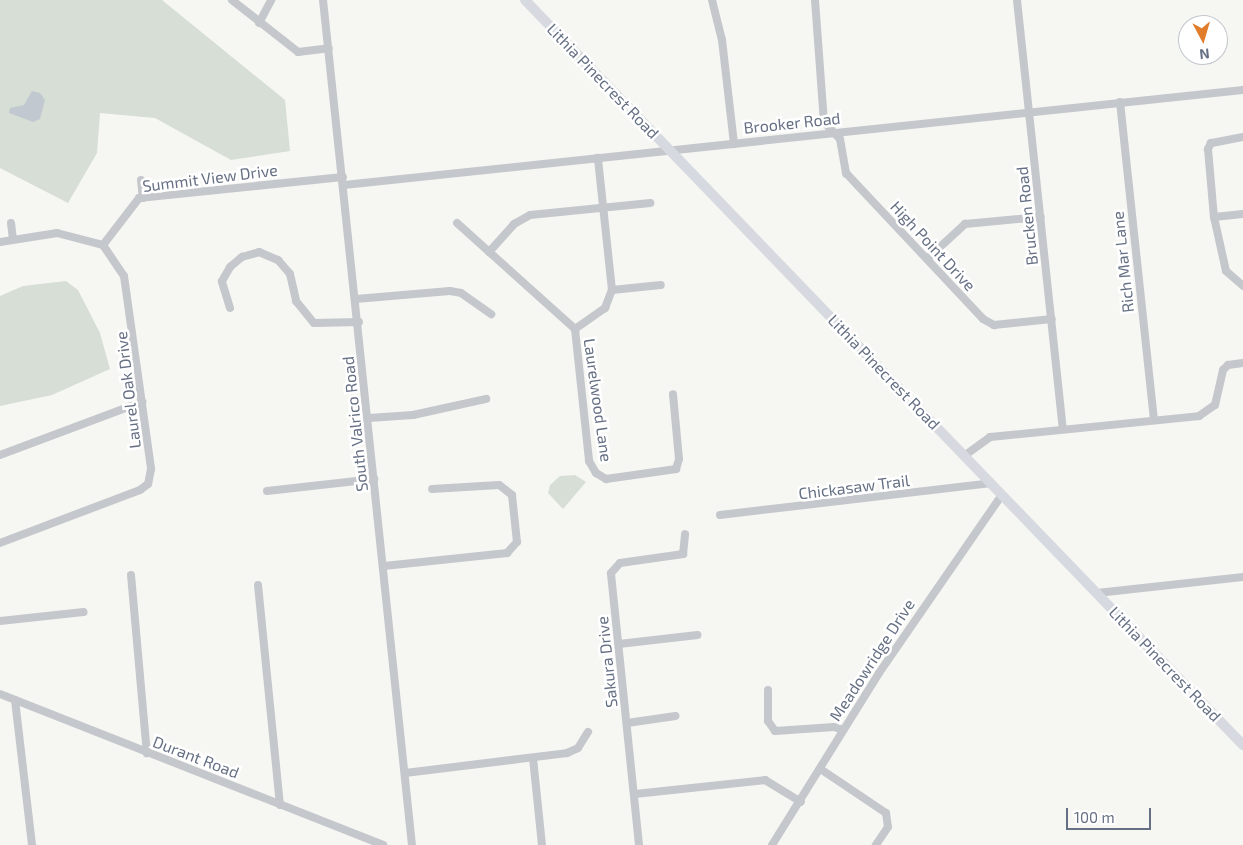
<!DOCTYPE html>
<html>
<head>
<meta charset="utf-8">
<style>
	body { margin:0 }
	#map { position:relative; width:1243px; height:845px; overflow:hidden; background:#f6f7f3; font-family:"Exo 2",sans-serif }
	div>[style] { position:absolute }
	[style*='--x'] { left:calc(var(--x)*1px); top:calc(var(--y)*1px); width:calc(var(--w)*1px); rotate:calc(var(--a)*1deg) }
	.green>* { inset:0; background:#d6ded5 }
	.water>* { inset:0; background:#c2c8cf }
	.minor>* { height:8px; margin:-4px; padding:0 4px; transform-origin:4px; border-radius:4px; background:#c4c7cb }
	.major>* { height:10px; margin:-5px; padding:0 5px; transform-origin:5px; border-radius:5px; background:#d6d9df }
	span { translate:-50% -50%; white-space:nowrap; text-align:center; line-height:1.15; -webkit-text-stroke:5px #fff; paint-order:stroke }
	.street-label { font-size:16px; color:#667084 }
	.north { position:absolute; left:1178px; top:15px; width:50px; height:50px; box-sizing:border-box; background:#fff; border:1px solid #c2c6ce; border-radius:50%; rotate:174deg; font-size:14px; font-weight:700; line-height:20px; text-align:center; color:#667084 }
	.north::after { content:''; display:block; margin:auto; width:18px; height:22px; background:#e17c2a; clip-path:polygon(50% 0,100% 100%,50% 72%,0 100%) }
	.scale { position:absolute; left:1066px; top:808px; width:85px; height:22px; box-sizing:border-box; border:2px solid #667084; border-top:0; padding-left:6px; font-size:15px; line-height:18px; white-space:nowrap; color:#667084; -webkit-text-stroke:4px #fff; paint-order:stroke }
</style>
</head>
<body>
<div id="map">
	<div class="green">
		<i style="clip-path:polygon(0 0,162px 0,285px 100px,290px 151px,231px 160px,155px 118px,100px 113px,97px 153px,68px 203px,0 168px)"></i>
		<i style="clip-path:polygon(66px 281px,78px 290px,100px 333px,110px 369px,52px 395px,0 406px,0 296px,23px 286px)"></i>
		<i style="clip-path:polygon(575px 475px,586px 482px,563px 509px,548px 493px,550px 485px,560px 476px)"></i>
	</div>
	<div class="water">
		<i style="clip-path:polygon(32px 91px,40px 93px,45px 100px,40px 119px,33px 122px,9px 113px,10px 108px,24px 105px)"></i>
	</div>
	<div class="minor">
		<i style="--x:232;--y:0;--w:84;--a:38.2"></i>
		<i style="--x:298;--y:52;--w:31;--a:-7"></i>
		<i style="--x:323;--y:0;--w:850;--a:83.99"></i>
		<i style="--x:712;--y:0;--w:41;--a:76"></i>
		<i style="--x:722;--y:40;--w:105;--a:83.4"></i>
		<i style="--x:815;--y:0;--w:122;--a:85.8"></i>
		<i style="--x:824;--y:122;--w:23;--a:47"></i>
		<i style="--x:840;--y:139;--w:35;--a:80"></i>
		<i style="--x:846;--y:173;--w:200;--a:46.8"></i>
		<i style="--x:983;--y:319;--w:13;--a:29"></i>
		<i style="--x:994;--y:325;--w:58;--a:-5.9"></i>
		<i style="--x:1017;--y:0;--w:431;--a:83.9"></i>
		<i style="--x:259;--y:23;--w:26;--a:-62"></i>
		<i style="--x:1120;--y:102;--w:318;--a:83.9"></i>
		<i style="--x:1243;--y:137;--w:33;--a:169"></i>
		<i style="--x:1211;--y:143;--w:7;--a:117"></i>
		<i style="--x:1208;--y:149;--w:68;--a:85"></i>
		<i style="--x:1214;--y:217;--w:55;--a:77.5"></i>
		<i style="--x:1226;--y:271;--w:23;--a:41"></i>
		<i style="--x:141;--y:180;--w:18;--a:84"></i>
		<i style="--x:344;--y:185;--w:904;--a:-6.03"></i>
		<i style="--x:1214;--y:217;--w:29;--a:-6"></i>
		<i style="--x:11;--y:223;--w:16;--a:83"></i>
		<i style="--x:457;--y:223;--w:159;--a:41.9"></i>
		<i style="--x:575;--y:329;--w:133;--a:83.9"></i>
		<i style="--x:589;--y:461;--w:14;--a:60"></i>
		<i style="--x:596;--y:473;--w:12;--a:31"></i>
		<i style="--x:606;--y:479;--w:71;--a:-8.1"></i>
		<i style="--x:676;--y:469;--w:10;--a:-73"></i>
		<i style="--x:679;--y:459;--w:65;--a:-95.3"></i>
		<i style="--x:0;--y:242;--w:58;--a:-9"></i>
		<i style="--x:57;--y:233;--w:48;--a:14.6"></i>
		<i style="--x:103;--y:245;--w:37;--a:56"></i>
		<i style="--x:124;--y:276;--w:195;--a:82"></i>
		<i style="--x:151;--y:469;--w:15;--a:101"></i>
		<i style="--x:148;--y:484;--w:10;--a:143"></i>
		<i style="--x:140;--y:490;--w:150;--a:159.3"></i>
		<i style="--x:103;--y:245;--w:59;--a:-52.5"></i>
		<i style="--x:139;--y:198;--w:205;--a:-5.9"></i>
		<i style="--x:489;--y:252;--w:38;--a:-48"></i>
		<i style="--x:514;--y:224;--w:18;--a:-29"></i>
		<i style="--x:530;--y:215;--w:121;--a:-5.7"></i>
		<i style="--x:927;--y:259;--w:52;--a:-42.6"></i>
		<i style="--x:965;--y:224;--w:76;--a:-5.3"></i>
		<i style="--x:612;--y:290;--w:49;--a:-5.8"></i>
		<i style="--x:356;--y:299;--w:94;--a:-4.9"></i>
		<i style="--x:450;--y:291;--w:11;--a:10"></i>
		<i style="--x:461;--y:293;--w:37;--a:35"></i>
		<i style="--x:230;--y:308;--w:28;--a:-107"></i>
		<i style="--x:222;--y:281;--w:16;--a:-60"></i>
		<i style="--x:230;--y:267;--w:16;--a:-40"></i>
		<i style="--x:242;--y:257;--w:18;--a:-16"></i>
		<i style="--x:259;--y:252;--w:21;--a:23"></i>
		<i style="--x:278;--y:260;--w:18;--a:49"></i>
		<i style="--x:290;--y:274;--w:28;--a:77"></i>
		<i style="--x:296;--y:301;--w:28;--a:51"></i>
		<i style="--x:314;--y:323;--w:45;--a:-1.3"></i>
		<i style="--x:575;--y:329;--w:37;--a:-35"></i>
		<i style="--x:605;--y:308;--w:19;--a:-69"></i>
		<i style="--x:612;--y:290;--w:133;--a:-96.1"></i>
		<i style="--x:369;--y:418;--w:44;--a:-3.9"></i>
		<i style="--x:413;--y:415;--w:75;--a:-12.4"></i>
		<i style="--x:0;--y:455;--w:152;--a:-20.5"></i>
		<i style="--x:964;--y:456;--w:32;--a:-36"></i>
		<i style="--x:990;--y:437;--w:210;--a:-5.7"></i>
		<i style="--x:1199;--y:416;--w:19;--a:-35"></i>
		<i style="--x:1215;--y:405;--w:36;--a:-77"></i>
		<i style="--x:1223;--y:370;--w:7;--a:-45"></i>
		<i style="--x:1228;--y:365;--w:15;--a:-8"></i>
		<i style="--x:267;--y:491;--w:108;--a:-6.4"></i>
		<i style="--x:720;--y:515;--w:273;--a:-6.7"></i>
		<i style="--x:384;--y:566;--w:124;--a:-6"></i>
		<i style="--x:507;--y:553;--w:15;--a:-48"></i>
		<i style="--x:517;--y:542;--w:47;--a:-96.1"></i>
		<i style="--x:512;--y:495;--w:16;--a:-142"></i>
		<i style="--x:499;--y:485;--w:67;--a:176.6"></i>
		<i style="--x:131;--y:575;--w:179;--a:84.9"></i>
		<i style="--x:258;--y:585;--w:221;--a:84.3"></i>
		<i style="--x:1097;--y:593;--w:147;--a:-6.3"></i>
		<i style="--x:0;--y:621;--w:84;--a:-6.1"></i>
		<i style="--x:619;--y:644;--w:79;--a:-6.6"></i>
		<i style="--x:768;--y:690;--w:31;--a:90"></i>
		<i style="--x:768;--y:721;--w:12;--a:55"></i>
		<i style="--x:775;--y:731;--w:59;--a:-3.9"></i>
		<i style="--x:834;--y:727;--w:9;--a:18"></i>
		<i style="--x:0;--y:694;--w:412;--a:21.5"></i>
		<i style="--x:15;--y:700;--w:146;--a:83.3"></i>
		<i style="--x:627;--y:723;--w:49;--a:-8.3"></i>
		<i style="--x:533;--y:758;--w:87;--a:84.1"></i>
		<i style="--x:822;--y:770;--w:77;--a:33.9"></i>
		<i style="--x:886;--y:813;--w:14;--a:82"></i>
		<i style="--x:888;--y:827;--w:22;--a:124"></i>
		<i style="--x:405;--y:773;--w:163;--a:-7"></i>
		<i style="--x:567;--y:753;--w:12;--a:-24"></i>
		<i style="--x:578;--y:748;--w:19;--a:-58"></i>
		<i style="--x:635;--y:794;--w:131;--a:-6.1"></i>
		<i style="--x:765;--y:780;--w:42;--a:31.4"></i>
		<i style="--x:639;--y:845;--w:273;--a:-95.9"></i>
		<i style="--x:611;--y:573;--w:13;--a:-48"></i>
		<i style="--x:620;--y:563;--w:64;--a:-8.1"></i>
		<i style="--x:683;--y:554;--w:20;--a:-84"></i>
		<i style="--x:772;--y:845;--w:203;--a:-58.1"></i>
		<i style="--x:879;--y:673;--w:216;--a:-55.4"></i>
	</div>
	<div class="major">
		<i style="--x:525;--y:0;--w:1035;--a:46.06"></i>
	</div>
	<div class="street-label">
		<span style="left:603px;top:81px;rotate:46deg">Lithia Pinecrest Road</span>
		<span style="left:792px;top:123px;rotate:-6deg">Brooker Road</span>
		<span style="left:210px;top:178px;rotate:-7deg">Summit View Drive</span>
		<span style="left:1027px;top:216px;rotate:-96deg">Brucken Road</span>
		<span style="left:933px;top:246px;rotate:47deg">High Point Drive</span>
		<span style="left:1123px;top:262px;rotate:-96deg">Rich Mar Lane</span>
		<span style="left:884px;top:372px;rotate:46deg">Lithia Pinecrest Road</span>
		<span style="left:128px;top:390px;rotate:-97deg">Laurel Oak Drive</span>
		<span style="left:598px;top:400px;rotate:82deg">Laurelwood Lane</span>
		<span style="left:355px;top:424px;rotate:-96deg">South Valrico Road</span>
		<span style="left:854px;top:487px;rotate:-7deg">Chickasaw Trail</span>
		<span style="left:872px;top:660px;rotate:-57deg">Meadowridge Drive</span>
		<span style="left:607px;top:662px;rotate:-96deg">Sakura Drive</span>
		<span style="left:1165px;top:664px;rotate:46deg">Lithia Pinecrest Road</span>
		<span style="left:196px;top:757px;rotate:21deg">Durant Road</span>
	</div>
	<div class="north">N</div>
	<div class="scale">100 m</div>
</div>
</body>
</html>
